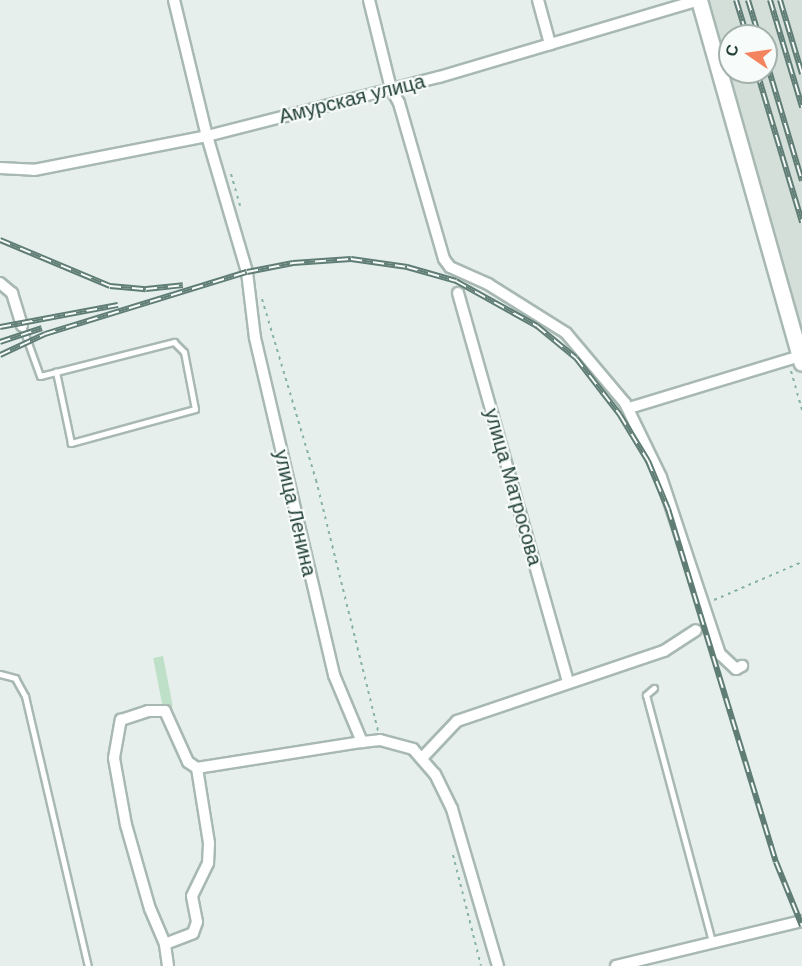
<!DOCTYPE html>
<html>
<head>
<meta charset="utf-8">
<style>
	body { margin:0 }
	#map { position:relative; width:802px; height:966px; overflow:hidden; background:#e6efeb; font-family:Helvetica,sans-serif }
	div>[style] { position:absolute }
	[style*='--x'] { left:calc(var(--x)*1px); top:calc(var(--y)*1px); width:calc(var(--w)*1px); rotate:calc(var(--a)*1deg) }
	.built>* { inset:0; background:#d4dfda }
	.green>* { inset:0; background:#bfe0c8; transform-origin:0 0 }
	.path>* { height:2px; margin-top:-1px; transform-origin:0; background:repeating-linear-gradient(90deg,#86b3a5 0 3px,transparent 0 7.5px) }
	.roads { filter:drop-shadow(2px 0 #a8b8b2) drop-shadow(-2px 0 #a8b8b2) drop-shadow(0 2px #a8b8b2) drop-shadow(0 -2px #a8b8b2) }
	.service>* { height:5px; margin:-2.5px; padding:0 2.5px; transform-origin:2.5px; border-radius:2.5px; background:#fff }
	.minor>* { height:10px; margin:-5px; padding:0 5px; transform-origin:5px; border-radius:5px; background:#fff }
	.secondary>* { height:15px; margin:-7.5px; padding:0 7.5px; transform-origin:7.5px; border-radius:7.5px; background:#fff }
	.rail>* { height:6px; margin-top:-3px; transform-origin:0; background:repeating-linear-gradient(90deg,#f7fbf9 0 11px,#5f7d75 0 22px); box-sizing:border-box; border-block:2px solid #5f7d75 }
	span { translate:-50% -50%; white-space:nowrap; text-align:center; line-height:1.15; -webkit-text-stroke:4.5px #f7fbf9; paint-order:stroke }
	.street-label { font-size:20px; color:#24423a }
	.north { position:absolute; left:718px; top:24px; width:60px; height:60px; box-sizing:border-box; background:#f7fbf9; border:2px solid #a3b1ad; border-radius:50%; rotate:283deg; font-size:16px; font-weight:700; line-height:24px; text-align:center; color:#24423a }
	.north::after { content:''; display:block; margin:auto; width:21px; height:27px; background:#f4845f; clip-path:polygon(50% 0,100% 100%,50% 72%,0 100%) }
</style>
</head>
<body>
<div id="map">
	<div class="built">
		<i style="clip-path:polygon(evenodd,706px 0,802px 0,802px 327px,706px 0,730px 36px,766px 36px,766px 72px,730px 72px,730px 36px)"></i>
	</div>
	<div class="green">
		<i style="left:163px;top:656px;width:51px;height:10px;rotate:79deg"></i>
	</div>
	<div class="path">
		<i style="--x:231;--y:174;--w:33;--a:74"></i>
		<i style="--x:262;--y:299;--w:189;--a:73.4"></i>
		<i style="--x:316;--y:480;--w:259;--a:76.1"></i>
		<i style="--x:791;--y:371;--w:41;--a:74.2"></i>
		<i style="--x:714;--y:600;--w:96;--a:-23.4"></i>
		<i style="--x:453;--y:855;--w:114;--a:75.8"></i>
	</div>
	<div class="roads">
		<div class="service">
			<i style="--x:22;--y:326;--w:53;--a:70.2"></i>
			<i style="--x:40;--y:376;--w:16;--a:-14"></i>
			<i style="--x:56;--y:372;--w:122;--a:-14.3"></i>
			<i style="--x:174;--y:342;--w:14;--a:45"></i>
			<i style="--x:184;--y:352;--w:58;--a:79.1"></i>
			<i style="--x:195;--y:409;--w:129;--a:164.7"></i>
			<i style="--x:71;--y:443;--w:73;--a:-101.9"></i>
			<i style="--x:0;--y:674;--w:16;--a:15"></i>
			<i style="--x:15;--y:678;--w:21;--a:61"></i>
			<i style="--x:25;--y:696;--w:277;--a:76.9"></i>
			<i style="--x:654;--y:688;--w:11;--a:139"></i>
			<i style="--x:646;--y:695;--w:256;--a:75"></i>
		</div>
		<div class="minor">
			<i style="--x:174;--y:0;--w:140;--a:76.4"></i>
			<i style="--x:207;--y:136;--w:142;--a:73.6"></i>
			<i style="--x:247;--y:272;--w:66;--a:83.1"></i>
			<i style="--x:255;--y:338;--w:346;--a:76.8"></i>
			<i style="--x:334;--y:675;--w:73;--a:67.3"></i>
			<i style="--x:362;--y:742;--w:18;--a:-6"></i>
			<i style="--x:380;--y:740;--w:34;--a:15"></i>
			<i style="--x:413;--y:749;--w:33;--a:49"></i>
			<i style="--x:435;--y:774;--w:39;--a:64"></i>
			<i style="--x:452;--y:809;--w:164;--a:73.7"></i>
			<i style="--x:369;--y:0;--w:92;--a:76.1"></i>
			<i style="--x:391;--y:89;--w:16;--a:60"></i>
			<i style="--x:399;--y:103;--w:162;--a:73.9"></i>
			<i style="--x:444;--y:259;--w:10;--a:53"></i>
			<i style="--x:450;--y:267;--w:42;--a:24.1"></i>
			<i style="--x:488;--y:284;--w:92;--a:32.1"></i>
			<i style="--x:566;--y:333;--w:92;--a:49.9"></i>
			<i style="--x:625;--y:403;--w:82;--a:64.1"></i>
			<i style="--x:661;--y:477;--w:187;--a:71.6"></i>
			<i style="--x:720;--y:654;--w:22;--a:43"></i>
			<i style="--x:736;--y:669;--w:7;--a:-27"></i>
			<i style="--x:538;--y:0;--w:46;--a:74.7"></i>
			<i style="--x:0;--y:168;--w:34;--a:3"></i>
			<i style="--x:34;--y:170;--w:176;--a:-11.1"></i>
			<i style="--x:207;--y:136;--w:239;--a:-14.3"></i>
			<i style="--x:439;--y:77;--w:271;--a:-16.5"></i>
			<i style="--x:0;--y:283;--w:16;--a:40"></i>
			<i style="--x:12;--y:293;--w:34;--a:73"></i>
			<i style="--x:458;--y:293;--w:403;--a:74.2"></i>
			<i style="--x:629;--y:408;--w:179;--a:-16.9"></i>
			<i style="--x:423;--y:757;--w:50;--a:-46.6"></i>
			<i style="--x:457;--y:721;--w:219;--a:-18.7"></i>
			<i style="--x:664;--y:651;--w:38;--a:-33"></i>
			<i style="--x:165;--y:944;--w:38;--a:-113"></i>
			<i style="--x:150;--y:909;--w:87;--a:-105.9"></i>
			<i style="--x:126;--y:825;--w:68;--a:-100.2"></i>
			<i style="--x:114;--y:758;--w:39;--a:-80"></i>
			<i style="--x:121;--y:720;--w:28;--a:-18"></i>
			<i style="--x:148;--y:711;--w:17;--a:0"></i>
			<i style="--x:165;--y:711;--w:56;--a:65.7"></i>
			<i style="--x:188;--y:762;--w:11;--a:34"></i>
			<i style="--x:168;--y:966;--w:22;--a:-98"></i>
			<i style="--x:165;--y:944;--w:30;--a:-21"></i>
			<i style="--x:193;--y:933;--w:12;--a:-70"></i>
			<i style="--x:197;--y:922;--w:26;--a:-101"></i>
			<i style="--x:192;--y:896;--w:37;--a:-64"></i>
			<i style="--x:208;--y:863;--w:20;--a:-87"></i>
			<i style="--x:209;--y:843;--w:76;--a:-99.1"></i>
			<i style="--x:197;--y:768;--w:167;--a:-9"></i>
			<i style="--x:616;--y:966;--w:191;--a:-13.6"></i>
		</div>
		<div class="secondary">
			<i style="--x:699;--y:0;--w:377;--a:74.2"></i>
		</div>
	</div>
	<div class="rail">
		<i style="--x:736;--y:0;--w:38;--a:73"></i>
		<i style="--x:748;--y:0;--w:38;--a:73"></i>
		<i style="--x:770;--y:0;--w:112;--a:73.3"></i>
		<i style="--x:780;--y:0;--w:77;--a:73.4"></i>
		<i style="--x:766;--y:60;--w:126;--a:73.4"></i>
		<i style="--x:757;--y:72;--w:157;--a:73.3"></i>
		<i style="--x:0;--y:240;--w:119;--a:22.7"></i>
		<i style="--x:110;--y:286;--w:36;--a:5"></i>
		<i style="--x:146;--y:289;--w:37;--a:-6"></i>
		<i style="--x:0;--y:327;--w:120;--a:-10.6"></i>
		<i style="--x:0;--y:342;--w:44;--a:-18.4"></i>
		<i style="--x:0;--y:355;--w:50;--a:-25"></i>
		<i style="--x:45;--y:334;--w:211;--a:-17.1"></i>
		<i style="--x:247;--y:272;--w:47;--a:-11.1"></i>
		<i style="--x:293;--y:263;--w:58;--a:-3.9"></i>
		<i style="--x:351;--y:259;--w:57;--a:8.1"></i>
		<i style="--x:407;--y:267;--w:51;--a:15.9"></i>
		<i style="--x:456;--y:281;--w:93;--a:29.1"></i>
		<i style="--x:537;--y:326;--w:50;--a:39.4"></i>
		<i style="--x:576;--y:358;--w:72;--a:52.3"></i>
		<i style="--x:620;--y:415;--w:54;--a:58.7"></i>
		<i style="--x:648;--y:461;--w:52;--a:67.4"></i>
		<i style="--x:668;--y:509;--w:369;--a:73"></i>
		<i style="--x:776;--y:862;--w:69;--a:67.9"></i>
	</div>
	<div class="street-label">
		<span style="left:352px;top:99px;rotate:-14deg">Амурская улица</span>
		<span style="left:513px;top:487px;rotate:74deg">улица Матросова</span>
		<span style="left:295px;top:513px;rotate:77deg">улица Ленина</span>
	</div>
	<div class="north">С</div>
</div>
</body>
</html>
